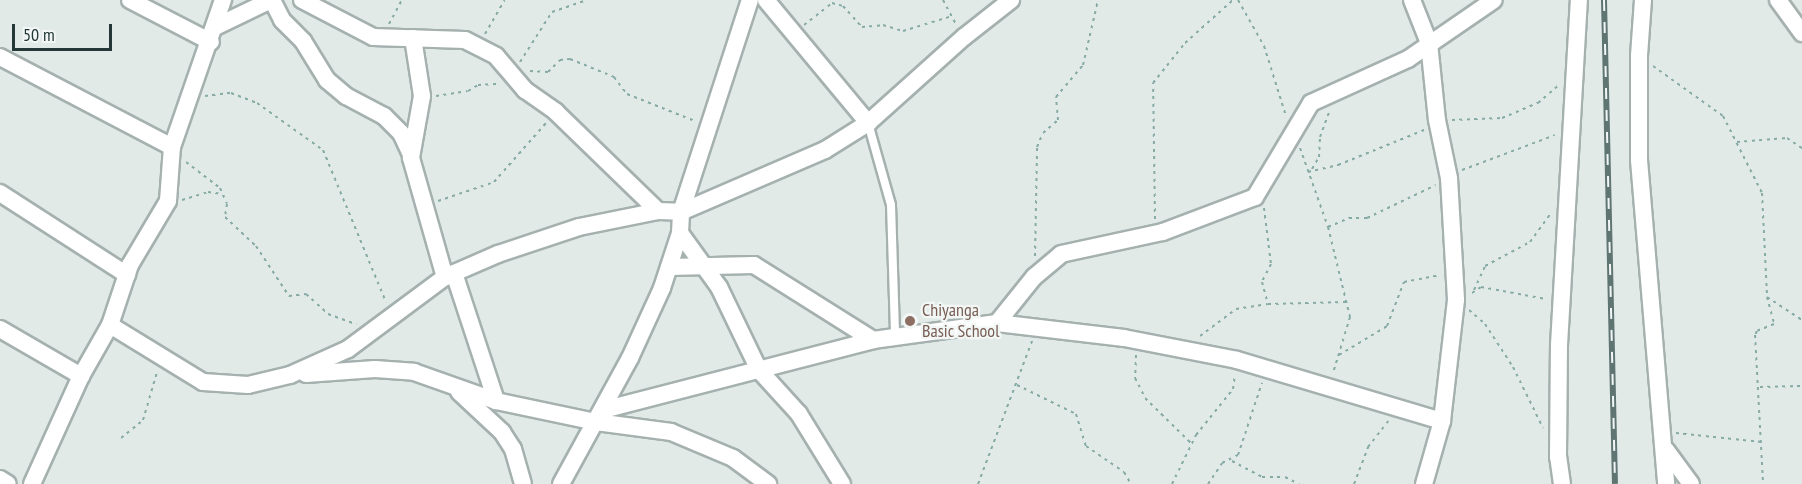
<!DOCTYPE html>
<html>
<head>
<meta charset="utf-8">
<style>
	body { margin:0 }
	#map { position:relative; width:1802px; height:484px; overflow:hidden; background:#e2eae8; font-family:"PT Sans Narrow",sans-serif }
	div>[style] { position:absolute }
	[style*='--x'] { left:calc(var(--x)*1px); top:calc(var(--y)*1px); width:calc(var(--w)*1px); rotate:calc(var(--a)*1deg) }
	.path>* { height:2px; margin-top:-1px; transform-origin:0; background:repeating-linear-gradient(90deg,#86aaa4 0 3px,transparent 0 7.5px) }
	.roads { filter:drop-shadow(2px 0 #a5b1af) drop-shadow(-2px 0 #a5b1af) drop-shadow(0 2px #a5b1af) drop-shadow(0 -2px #a5b1af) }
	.service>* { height:8px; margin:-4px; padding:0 4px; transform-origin:4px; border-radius:4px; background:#fff }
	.minor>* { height:16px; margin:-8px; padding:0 8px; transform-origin:8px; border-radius:8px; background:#fff }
	.rail>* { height:6px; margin-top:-3px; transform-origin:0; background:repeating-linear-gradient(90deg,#f2f7f6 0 11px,#5f7572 0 22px); box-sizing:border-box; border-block:2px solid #5f7572 }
	.dots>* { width:16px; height:16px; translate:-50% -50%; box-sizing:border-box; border:3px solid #f2f7f6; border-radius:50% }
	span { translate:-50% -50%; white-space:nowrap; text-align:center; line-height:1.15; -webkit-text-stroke:4.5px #f2f7f6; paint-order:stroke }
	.education-label { font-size:18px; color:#785e54 }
	.left { translate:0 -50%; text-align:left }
	.scale { position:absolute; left:12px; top:24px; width:100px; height:27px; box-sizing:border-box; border:3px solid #243937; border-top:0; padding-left:8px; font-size:18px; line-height:21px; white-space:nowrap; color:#243937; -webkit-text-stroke:4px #f2f7f6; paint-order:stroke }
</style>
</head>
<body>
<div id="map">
	<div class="path">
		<i style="--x:943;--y:0;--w:27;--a:62"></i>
		<i style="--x:1238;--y:0;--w:53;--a:60.5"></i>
		<i style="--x:1264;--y:46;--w:73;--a:72.6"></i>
		<i style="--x:389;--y:24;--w:27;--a:-62"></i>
		<i style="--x:804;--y:25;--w:36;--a:-38"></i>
		<i style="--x:832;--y:3;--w:11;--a:15"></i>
		<i style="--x:843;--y:6;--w:28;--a:48"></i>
		<i style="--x:862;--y:27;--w:21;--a:-5"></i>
		<i style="--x:883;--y:25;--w:21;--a:17"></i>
		<i style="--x:903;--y:31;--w:51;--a:-17"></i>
		<i style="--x:485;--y:34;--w:39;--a:-60"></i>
		<i style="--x:520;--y:62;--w:59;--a:-57.4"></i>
		<i style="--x:552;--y:12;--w:37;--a:-19"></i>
		<i style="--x:1653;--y:66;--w:86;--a:35.5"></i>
		<i style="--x:1723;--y:116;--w:86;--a:63.1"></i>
		<i style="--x:1762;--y:193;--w:104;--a:87.2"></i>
		<i style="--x:1767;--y:297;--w:28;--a:75"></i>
		<i style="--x:1774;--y:324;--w:18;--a:158"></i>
		<i style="--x:1757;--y:331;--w:4;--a:117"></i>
		<i style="--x:1755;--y:335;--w:149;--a:86.9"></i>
		<i style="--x:530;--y:71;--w:18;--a:3"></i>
		<i style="--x:548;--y:72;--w:17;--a:-45"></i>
		<i style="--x:560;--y:60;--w:10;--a:-6"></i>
		<i style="--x:570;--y:59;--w:48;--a:22.2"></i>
		<i style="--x:614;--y:77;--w:21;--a:53"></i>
		<i style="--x:627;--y:94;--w:73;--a:21.7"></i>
		<i style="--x:205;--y:96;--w:26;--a:-7"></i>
		<i style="--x:231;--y:93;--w:28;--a:21"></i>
		<i style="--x:257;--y:103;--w:81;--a:35.5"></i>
		<i style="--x:323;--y:150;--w:165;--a:67.5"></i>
		<i style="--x:436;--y:96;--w:32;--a:-9"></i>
		<i style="--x:468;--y:91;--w:12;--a:-31"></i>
		<i style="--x:478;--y:85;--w:22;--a:-3"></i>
		<i style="--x:1452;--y:120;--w:50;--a:-2.3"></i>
		<i style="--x:1502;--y:118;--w:39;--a:-23"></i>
		<i style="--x:1538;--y:103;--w:28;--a:-41"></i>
		<i style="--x:1737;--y:142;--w:50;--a:-4.6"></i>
		<i style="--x:1787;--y:138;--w:18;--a:34"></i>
		<i style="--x:1300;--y:148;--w:84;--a:70.5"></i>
		<i style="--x:1328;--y:227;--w:93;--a:76.3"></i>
		<i style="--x:1350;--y:317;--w:59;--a:106.9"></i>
		<i style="--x:186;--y:162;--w:43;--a:37.4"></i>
		<i style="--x:220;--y:188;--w:17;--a:66"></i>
		<i style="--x:227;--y:204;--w:13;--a:99"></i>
		<i style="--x:225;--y:217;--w:42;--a:43.1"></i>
		<i style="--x:256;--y:246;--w:60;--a:56.6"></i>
		<i style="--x:289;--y:296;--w:17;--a:-7"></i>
		<i style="--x:306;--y:294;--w:30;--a:42"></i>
		<i style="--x:328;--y:314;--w:30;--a:20"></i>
		<i style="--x:1312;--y:169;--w:14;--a:-60"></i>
		<i style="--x:1319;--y:157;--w:20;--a:-87"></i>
		<i style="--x:1320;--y:137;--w:29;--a:-70"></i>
		<i style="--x:1462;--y:170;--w:99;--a:-20.6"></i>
		<i style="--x:1308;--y:172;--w:31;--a:-13"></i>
		<i style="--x:1338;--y:165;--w:93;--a:-22.1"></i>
		<i style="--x:182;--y:200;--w:27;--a:-17"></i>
		<i style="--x:208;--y:192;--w:15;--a:8"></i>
		<i style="--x:438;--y:201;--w:59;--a:-18.7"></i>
		<i style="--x:494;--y:182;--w:79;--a:-48.6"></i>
		<i style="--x:1264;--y:208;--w:56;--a:82.9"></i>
		<i style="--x:1271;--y:264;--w:20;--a:117"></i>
		<i style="--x:1262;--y:282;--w:23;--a:75"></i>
		<i style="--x:1155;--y:219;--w:136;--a:-90.8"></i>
		<i style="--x:1153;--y:83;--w:51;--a:-51.3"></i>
		<i style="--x:1185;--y:43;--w:64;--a:-41.9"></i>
		<i style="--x:1328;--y:227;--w:23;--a:-23"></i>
		<i style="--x:1349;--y:218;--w:18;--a:0"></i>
		<i style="--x:1367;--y:218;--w:76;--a:-25.6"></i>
		<i style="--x:1035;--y:256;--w:109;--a:-88.9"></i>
		<i style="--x:1037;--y:147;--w:15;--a:-67"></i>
		<i style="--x:1043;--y:133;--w:20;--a:-41"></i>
		<i style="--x:1058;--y:120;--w:23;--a:-95"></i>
		<i style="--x:1056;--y:97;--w:42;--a:-49.8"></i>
		<i style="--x:1083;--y:65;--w:67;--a:-77"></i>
		<i style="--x:1474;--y:290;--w:26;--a:-65"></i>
		<i style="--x:1485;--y:266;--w:51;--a:-28.1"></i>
		<i style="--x:1530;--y:242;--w:37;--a:-54"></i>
		<i style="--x:1472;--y:293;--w:11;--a:-34"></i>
		<i style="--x:1481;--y:287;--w:66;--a:10.5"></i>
		<i style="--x:1767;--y:297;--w:42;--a:33.3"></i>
		<i style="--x:1469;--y:310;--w:21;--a:41"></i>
		<i style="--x:1485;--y:324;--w:51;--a:56.9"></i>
		<i style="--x:1513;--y:367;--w:68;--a:63.8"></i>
		<i style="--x:1200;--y:336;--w:45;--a:-36.9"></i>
		<i style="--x:1236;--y:309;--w:32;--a:-9"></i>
		<i style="--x:1268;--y:304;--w:78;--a:-1.5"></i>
		<i style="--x:1136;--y:355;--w:23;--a:92"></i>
		<i style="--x:1135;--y:378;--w:22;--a:63"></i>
		<i style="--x:1145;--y:398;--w:66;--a:44.4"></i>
		<i style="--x:1339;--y:355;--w:56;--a:-31.1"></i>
		<i style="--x:1387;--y:326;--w:47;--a:-68.9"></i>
		<i style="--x:1404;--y:282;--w:37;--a:-11"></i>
		<i style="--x:1017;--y:385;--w:66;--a:26.2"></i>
		<i style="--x:1076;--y:414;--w:34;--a:73"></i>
		<i style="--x:1086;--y:446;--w:46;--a:34.4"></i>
		<i style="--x:1124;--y:472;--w:14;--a:60"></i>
		<i style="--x:1760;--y:387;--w:42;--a:-1.4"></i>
		<i style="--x:1676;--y:433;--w:86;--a:6"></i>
		<i style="--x:121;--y:438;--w:28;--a:-39"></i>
		<i style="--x:143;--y:420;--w:50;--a:-73.7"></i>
		<i style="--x:1232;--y:461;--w:34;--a:28"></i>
		<i style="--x:1262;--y:477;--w:23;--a:0"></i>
		<i style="--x:1285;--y:477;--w:16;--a:27"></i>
		<i style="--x:978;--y:484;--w:153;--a:-69.3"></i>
		<i style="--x:1172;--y:484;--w:55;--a:-63.9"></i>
		<i style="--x:1196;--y:435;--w:59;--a:-51.2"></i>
		<i style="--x:1233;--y:389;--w:15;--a:-82"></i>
		<i style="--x:1208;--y:484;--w:25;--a:-56"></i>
		<i style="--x:1222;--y:463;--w:18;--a:-27"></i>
		<i style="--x:1238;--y:455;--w:76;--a:-71.6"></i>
		<i style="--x:1354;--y:484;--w:40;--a:-69"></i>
		<i style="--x:1368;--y:447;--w:33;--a:-52"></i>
	</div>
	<div class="roads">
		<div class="service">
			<i style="--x:868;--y:123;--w:85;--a:74.3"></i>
			<i style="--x:891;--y:205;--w:130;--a:88.2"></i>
		</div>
		<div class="minor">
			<i style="--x:130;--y:0;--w:91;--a:27.4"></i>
			<i style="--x:272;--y:0;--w:22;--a:63"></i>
			<i style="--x:282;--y:20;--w:30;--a:45"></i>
			<i style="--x:303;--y:41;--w:46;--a:58.4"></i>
			<i style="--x:327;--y:80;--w:25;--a:40"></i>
			<i style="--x:346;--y:96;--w:43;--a:27.8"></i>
			<i style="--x:384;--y:116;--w:24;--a:45"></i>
			<i style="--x:401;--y:133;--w:21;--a:65"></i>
			<i style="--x:302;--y:0;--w:80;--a:27.5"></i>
			<i style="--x:373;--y:37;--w:92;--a:1.9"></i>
			<i style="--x:465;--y:40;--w:35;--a:27"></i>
			<i style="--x:496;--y:56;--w:45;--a:49.5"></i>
			<i style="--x:525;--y:90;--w:38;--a:35"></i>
			<i style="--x:556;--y:112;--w:142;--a:44.1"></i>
			<i style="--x:766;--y:0;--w:160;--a:50.3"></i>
			<i style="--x:1412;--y:0;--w:46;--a:68.4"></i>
			<i style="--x:1429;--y:43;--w:77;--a:84.1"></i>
			<i style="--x:1437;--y:120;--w:59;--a:78.3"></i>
			<i style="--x:1449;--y:178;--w:122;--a:86.7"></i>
			<i style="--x:1456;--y:300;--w:122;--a:96.6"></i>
			<i style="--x:1442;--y:421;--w:66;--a:105.9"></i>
			<i style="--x:1643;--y:0;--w:56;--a:94.1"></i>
			<i style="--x:1639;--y:56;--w:104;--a:90"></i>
			<i style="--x:1639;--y:160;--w:325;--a:85.2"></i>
			<i style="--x:1778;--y:0;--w:41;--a:54"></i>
			<i style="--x:215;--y:27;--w:62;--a:-25.7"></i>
			<i style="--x:413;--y:38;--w:59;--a:81.2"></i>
			<i style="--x:422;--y:96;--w:63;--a:100.1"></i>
			<i style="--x:411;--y:158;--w:124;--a:74.1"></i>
			<i style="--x:0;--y:57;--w:194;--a:27.6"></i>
			<i style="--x:0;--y:193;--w:151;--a:32.8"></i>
			<i style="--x:680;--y:233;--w:67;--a:54.2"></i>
			<i style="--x:719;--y:287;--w:92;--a:64.3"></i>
			<i style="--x:759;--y:370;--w:59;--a:47.7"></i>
			<i style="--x:799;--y:414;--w:82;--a:58.4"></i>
			<i style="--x:669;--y:267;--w:85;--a:-1.3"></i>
			<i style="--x:754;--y:265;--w:141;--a:32.2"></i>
			<i style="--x:454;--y:273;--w:135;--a:71.8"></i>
			<i style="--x:997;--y:323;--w:59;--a:-51.2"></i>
			<i style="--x:1034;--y:277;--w:35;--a:-40"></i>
			<i style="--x:1061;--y:254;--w:104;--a:-12.2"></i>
			<i style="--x:1163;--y:232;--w:98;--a:-20.8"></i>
			<i style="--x:1255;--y:197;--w:109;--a:-59.2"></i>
			<i style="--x:1311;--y:103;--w:107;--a:-24.4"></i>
			<i style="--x:1408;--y:59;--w:104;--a:-34.5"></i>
			<i style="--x:110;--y:325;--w:109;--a:31.5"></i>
			<i style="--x:203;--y:382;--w:45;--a:3.8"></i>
			<i style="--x:248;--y:385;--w:43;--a:-13.4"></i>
			<i style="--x:290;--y:375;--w:64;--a:-24.1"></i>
			<i style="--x:348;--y:349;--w:121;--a:-36.6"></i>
			<i style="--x:445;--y:277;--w:58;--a:-23.5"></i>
			<i style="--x:498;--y:254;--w:85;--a:-18.4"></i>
			<i style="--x:579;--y:227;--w:81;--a:-11.4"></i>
			<i style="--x:658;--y:211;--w:23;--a:2"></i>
			<i style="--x:681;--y:212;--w:157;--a:-23.3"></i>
			<i style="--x:825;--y:150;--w:51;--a:-32.1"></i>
			<i style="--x:868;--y:123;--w:129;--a:-41.9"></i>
			<i style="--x:964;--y:37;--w:60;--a:-38.2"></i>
			<i style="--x:0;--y:329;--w:94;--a:30.1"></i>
			<i style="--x:306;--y:374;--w:69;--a:-4.1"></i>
			<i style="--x:375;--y:369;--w:39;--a:4"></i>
			<i style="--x:414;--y:372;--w:87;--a:19.5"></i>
			<i style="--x:496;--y:401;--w:102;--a:11.9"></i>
			<i style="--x:596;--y:422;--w:76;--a:7.6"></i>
			<i style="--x:671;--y:432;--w:67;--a:22.8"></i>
			<i style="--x:733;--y:458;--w:44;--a:36.6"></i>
			<i style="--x:459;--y:392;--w:59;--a:42.9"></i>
			<i style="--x:502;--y:432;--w:20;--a:57"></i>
			<i style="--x:513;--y:449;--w:36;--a:74"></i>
			<i style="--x:603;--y:410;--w:279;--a:-14.5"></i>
			<i style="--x:873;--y:340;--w:125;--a:-7.8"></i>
			<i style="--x:997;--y:323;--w:128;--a:6.7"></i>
			<i style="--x:1124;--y:338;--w:115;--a:11"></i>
			<i style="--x:1237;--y:360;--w:214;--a:16.6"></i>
			<i style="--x:1666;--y:450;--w:42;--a:53.7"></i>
			<i style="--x:0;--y:479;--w:9;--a:32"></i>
			<i style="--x:32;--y:484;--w:119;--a:-65.6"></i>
			<i style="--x:81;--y:376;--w:59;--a:-60.4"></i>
			<i style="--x:110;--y:325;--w:63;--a:-71.6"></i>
			<i style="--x:130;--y:265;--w:74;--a:-59.3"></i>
			<i style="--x:168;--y:201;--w:54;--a:-85.8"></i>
			<i style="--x:172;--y:147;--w:156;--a:-70.9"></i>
			<i style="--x:561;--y:484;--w:144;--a:-61.3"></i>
			<i style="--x:630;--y:358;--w:77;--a:-65.4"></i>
			<i style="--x:662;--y:288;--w:58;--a:-71.9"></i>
			<i style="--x:680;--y:233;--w:21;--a:-87"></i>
			<i style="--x:681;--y:212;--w:223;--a:-72"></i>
			<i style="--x:1562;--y:484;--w:27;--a:-98"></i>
			<i style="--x:1558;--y:457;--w:112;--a:-89.5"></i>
			<i style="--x:1559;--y:345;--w:346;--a:-86.7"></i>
		</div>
	</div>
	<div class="rail">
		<i style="--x:1604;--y:0;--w:484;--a:88.7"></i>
	</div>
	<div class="dots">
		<i style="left:910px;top:321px;background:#8d6e63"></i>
	</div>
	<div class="education-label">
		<span class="left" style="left:922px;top:321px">Chiyanga<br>Basic School</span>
	</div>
	<div class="scale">50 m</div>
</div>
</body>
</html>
